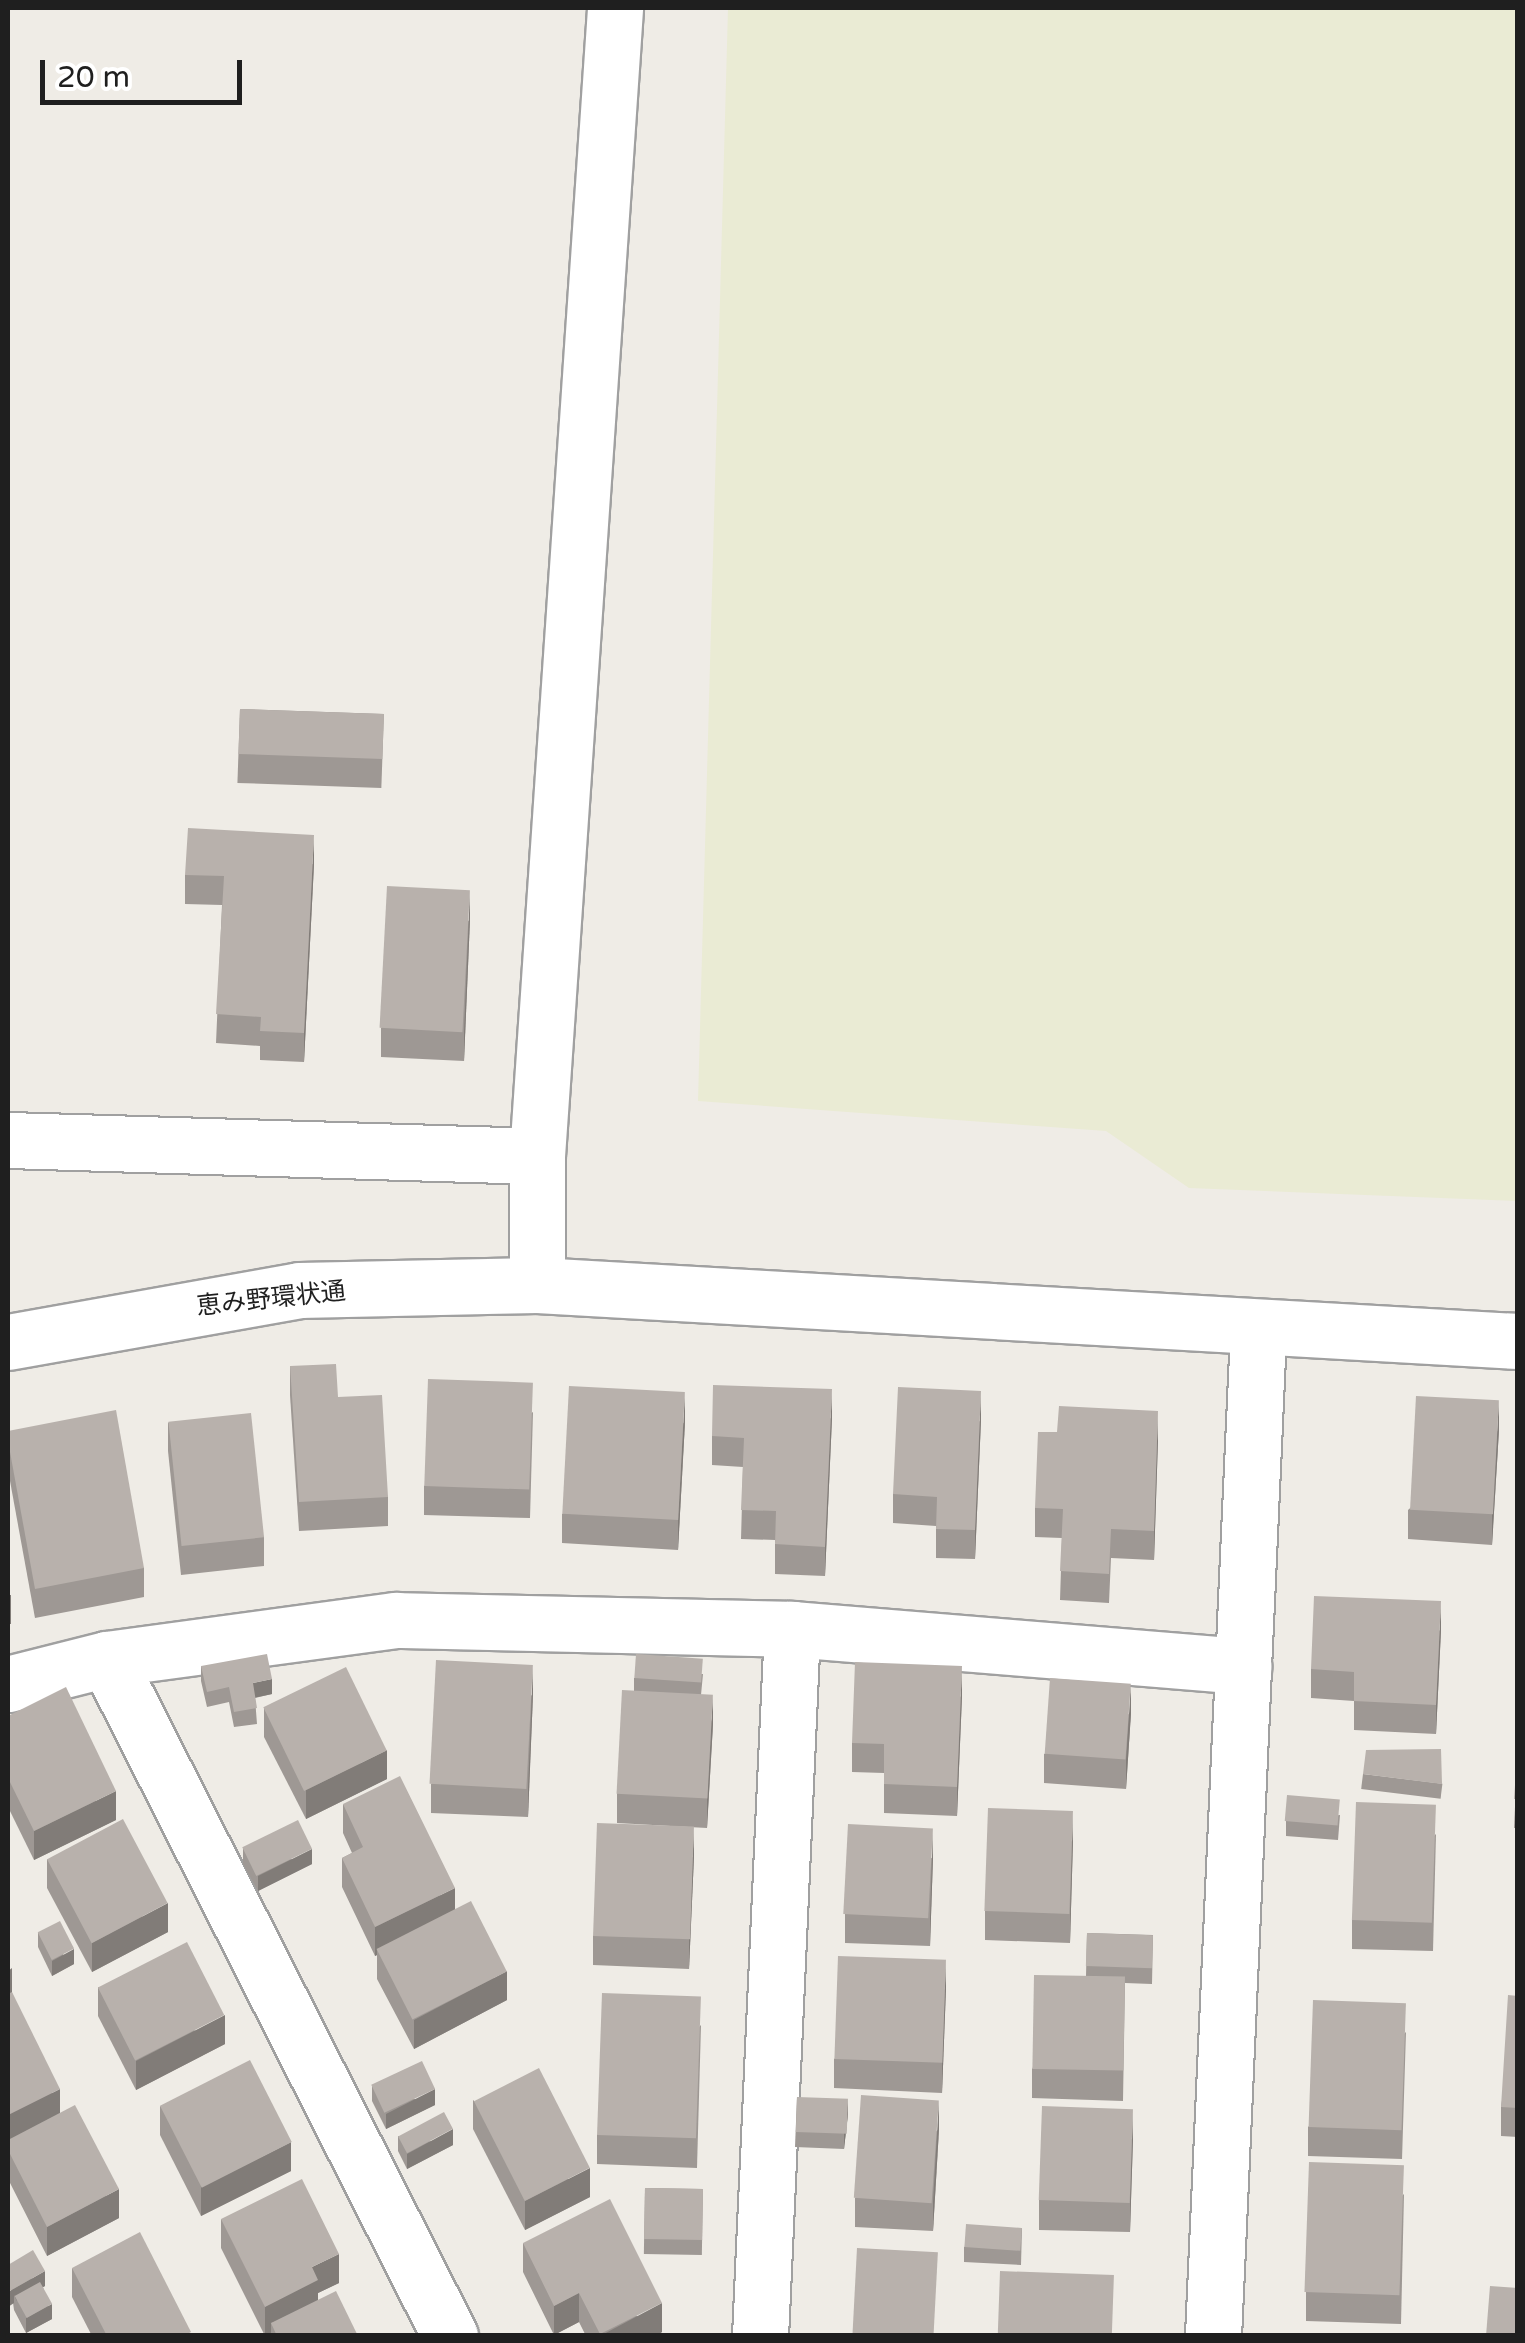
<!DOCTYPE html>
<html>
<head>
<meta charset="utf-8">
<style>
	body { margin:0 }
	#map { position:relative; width:1525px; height:2343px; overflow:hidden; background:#efece6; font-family:"Varela Round","Noto Sans JP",sans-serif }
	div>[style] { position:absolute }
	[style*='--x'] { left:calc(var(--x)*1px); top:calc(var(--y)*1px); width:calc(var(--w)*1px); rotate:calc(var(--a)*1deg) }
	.farmland>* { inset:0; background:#eaebd4 }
	.roads { filter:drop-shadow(2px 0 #a0a0a0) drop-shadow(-2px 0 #a0a0a0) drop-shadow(0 2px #a0a0a0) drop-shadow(0 -2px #a0a0a0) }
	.minor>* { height:55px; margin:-27.5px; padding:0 27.5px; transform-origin:27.5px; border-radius:27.5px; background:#fff }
	.tertiary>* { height:55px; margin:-27.5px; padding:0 27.5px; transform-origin:27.5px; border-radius:27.5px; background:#fff }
	.wall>* { inset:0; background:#9e9894; transform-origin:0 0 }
	.shaded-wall>* { inset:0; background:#817c78; transform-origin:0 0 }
	.building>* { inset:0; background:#b8b1ac; transform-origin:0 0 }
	span { translate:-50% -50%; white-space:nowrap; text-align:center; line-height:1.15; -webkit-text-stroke:8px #fff; paint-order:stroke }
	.street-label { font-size:25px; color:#1f1f1f }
	.frame { position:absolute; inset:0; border:10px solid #1f1f1f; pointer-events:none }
	.scale { position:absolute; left:40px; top:60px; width:202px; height:45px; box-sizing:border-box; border:5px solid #1f1f1f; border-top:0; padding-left:12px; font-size:30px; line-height:35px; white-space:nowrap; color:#1f1f1f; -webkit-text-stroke:8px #fff; paint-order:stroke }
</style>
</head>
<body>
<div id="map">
	<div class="farmland">
		<i style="clip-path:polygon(728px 8px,1517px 8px,1517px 1201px,1189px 1188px,1106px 1131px,698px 1101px)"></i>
	</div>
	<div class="roads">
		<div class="minor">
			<i style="--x:8;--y:1140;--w:529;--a:1.73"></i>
			<i style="--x:107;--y:1659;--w:759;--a:63.13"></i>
			<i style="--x:8;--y:1684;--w:102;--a:-14.2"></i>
			<i style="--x:107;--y:1659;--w:292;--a:-7.7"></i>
			<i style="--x:396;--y:1620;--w:396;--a:1.3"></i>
			<i style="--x:792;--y:1629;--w:453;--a:4.7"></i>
			<i style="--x:760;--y:2336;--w:708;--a:-87.41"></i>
		</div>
		<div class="tertiary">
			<i style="--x:537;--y:1285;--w:129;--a:-90"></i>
			<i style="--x:537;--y:1156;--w:1151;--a:-86.11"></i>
			<i style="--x:8;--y:1342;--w:296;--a:-10.1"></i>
			<i style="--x:299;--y:1290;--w:238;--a:-1.2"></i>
			<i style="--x:537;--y:1285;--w:983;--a:3.27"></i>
			<i style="--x:1213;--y:2336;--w:1004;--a:-87.43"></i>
		</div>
	</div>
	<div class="wall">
		<i style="left:240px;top:709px;width:144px;height:74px;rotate:2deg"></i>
		<i style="clip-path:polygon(314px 864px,304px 1062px,260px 1060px,260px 1046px,216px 1043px,222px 905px,185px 904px,185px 875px)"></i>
		<i style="clip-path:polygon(470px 919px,464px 1061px,381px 1057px,381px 1028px)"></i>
		<i style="clip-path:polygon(290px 1366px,338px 1397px,388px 1497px,388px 1526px,299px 1531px,290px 1395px)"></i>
		<i style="clip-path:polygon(533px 1412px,530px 1518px,424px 1515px,424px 1486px)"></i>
		<i style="clip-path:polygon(832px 1418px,825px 1576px,775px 1574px,775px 1540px,741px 1539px,743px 1467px,712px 1465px,712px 1436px)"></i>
		<i style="clip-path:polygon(981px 1420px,975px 1559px,936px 1558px,936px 1526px,893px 1523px,893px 1494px)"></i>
		<i style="clip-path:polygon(168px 1422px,264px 1537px,264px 1566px,181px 1575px,168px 1451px)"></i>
		<i style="clip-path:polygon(685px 1422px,678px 1550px,562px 1543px,562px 1514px)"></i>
		<i style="clip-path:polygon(1499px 1430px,1492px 1545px,1408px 1539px,1408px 1510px)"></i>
		<i style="clip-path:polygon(8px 1431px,144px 1568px,144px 1597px,35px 1618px,8px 1470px)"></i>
		<i style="clip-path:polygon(1158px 1440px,1154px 1560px,1111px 1558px,1109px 1603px,1060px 1600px,1062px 1538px,1035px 1537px,1035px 1508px)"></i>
		<i style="clip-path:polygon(1441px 1630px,1436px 1734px,1354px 1730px,1354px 1701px,1311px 1698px,1311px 1669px)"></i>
		<i style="clip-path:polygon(201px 1666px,272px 1694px,255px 1698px,257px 1724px,234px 1727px,229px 1702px,207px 1707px,201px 1681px)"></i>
		<i style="clip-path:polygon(703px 1674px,701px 1695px,713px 1724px,707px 1828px,617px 1823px,617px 1794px,634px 1691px,634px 1678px)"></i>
		<i style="clip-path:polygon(533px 1694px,528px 1817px,431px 1813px,431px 1784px)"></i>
		<i style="clip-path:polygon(962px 1696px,957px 1816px,884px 1813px,884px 1773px,852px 1772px,852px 1743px)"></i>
		<i style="clip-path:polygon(264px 1708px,387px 1779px,306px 1819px,264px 1737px)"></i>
		<i style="clip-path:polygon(1131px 1713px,1126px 1789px,1044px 1783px,1044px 1754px)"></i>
		<i style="clip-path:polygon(8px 1716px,116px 1820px,34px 1860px,8px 1807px)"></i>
		<i style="clip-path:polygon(1518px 1744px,1518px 1828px,1514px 1828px)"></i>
		<i style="left:1363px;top:1774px;width:80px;height:15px;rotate:7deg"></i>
		<i style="clip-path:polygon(343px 1804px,455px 1910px,507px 2000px,414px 2049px,377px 1979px,377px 1955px,375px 1956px,342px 1887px,342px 1858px,352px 1853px,343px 1833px)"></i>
		<i style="clip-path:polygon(1340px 1815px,1338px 1840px,1286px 1836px,1286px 1821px)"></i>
		<i style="clip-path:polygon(1436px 1834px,1433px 1951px,1352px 1949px,1352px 1920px)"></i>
		<i style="clip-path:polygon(1073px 1840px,1070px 1943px,985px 1940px,985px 1911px)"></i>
		<i style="clip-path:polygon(243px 1848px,312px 1864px,258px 1891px,243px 1864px)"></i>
		<i style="clip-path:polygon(694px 1856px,689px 1969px,593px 1965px,593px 1936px)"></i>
		<i style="clip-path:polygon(933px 1857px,930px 1946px,845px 1943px,845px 1914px)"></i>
		<i style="clip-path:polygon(47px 1859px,168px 1932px,92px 1972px,47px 1888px)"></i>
		<i style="clip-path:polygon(38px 1932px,74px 1964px,52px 1976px,38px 1947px)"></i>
		<i style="clip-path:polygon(1087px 1933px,1153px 1935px,1152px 1984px,1125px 1983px,1123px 2101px,1032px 2098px,1032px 2069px,1086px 1976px)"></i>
		<i style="clip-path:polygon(8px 1959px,12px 1993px,60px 2113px,119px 2218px,47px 2256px,8px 2179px)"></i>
		<i style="clip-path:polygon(98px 1987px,225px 2044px,136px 2090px,98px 2016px)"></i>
		<i style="clip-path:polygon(946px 1988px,942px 2093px,834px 2088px,834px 2059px)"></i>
		<i style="clip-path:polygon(1518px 1996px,1518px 2137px,1501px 2136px,1501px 2107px)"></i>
		<i style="clip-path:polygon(701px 2025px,697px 2168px,597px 2164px,597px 2135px)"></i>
		<i style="clip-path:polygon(1406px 2032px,1402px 2159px,1308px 2156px,1308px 2127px)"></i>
		<i style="clip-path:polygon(372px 2086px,435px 2105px,386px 2129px,372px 2101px)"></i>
		<i style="clip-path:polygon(797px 2097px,848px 2114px,844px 2149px,795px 2147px)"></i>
		<i style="clip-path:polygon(473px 2100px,590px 2197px,525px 2230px,473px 2129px)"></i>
		<i style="clip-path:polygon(160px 2106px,291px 2171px,201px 2216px,160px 2135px)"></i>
		<i style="clip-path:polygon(939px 2129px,933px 2231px,855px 2227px,855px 2198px)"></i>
		<i style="clip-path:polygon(398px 2136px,453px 2145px,407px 2169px,398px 2151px)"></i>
		<i style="clip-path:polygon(1133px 2138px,1130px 2232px,1039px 2230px,1039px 2200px)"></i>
		<i style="left:645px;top:2188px;width:58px;height:66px;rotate:1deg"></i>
		<i style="clip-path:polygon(1404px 2194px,1401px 2324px,1306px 2321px,1306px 2292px)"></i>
		<i style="clip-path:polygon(1518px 2209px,1518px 2275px,1515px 2275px)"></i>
		<i style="clip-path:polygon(221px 2219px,339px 2283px,318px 2293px,318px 2300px,358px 2336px,271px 2336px,271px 2333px,265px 2336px,221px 2248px)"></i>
		<i style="clip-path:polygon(1022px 2228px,1021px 2265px,964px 2262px,964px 2247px)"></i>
		<i style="clip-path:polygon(523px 2243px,662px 2332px,655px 2336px,586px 2336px,579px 2322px,554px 2335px,523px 2272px)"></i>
		<i style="clip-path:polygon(8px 2265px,45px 2286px,43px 2287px,52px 2319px,26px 2333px,14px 2310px)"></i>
		<i style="clip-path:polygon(72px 2268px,191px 2336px,92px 2336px,72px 2297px)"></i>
	</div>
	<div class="shaded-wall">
		<i style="clip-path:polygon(314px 835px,314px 864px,304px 1062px,304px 1033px)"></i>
		<i style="clip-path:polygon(470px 890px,470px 919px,464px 1061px,464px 1032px)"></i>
		<i style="clip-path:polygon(832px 1389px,832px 1418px,825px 1576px,825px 1547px)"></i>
		<i style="clip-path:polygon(981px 1391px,981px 1420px,975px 1559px,975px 1530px)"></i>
		<i style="clip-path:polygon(685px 1393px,685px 1422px,678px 1550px,678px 1521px)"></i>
		<i style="clip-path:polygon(1499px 1401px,1499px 1430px,1492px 1545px,1492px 1516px)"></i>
		<i style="clip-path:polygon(1158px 1411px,1158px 1440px,1154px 1560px,1154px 1531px)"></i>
		<i style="left:11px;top:1595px;width:29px;height:3px;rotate:90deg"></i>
		<i style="clip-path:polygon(1441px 1601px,1441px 1630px,1436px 1734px,1436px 1705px)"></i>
		<i style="clip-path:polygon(533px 1665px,533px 1694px,528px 1817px,528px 1788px)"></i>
		<i style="clip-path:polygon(962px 1666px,962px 1696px,957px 1816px,957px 1787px)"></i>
		<i style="clip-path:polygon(272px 1679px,272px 1694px,253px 1698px,253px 1683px)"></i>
		<i style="clip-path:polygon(1131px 1684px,1131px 1713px,1126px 1789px,1126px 1760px)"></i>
		<i style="clip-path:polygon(713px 1695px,713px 1724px,707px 1828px,707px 1799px)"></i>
		<i style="clip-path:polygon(387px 1750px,387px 1779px,306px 1819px,306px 1790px)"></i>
		<i style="clip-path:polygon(116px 1791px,116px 1820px,34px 1860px,34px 1831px)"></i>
		<i style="clip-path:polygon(1073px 1811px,1073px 1840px,1070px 1943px,1070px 1914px)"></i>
		<i style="clip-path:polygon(694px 1827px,694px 1856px,689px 1969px,689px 1940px)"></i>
		<i style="clip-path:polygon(933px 1828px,933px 1857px,930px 1946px,930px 1917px)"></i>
		<i style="clip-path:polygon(312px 1849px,312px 1864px,258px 1891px,258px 1876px)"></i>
		<i style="clip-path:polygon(455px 1888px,455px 1917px,377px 1950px,377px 1955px,375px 1956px,375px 1927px)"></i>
		<i style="clip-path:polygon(168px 1903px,168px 1932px,92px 1972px,92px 1943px)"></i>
		<i style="clip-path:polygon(74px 1949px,74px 1964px,52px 1976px,52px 1961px)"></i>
		<i style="clip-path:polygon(946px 1959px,946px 1988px,942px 2093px,942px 2064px)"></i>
		<i style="clip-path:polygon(12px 1968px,12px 1997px,8px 2000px,8px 1971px)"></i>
		<i style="clip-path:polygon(507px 1971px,507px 2000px,414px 2049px,414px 2020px)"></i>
		<i style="clip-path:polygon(225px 2015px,225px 2044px,136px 2090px,136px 2061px)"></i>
		<i style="clip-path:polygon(60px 2089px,60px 2118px,8px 2144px,8px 2115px)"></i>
		<i style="clip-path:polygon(435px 2089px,435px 2105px,386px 2129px,386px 2114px)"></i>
		<i style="clip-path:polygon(848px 2099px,848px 2114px,844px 2149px,844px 2134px)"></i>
		<i style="clip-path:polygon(939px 2100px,939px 2129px,933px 2231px,933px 2202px)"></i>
		<i style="clip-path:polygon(1133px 2109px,1133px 2138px,1130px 2232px,1130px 2203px)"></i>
		<i style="clip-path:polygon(453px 2129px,453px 2145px,407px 2169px,407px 2154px)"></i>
		<i style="clip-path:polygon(291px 2142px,291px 2171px,201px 2216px,201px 2187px)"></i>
		<i style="clip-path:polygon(590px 2168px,590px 2197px,525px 2230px,525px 2201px)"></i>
		<i style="clip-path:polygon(119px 2189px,119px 2218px,47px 2256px,47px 2227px)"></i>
		<i style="clip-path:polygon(339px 2254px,339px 2283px,318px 2293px,318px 2309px,271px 2323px,271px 2333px,265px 2336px,265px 2307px,312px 2267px)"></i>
		<i style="clip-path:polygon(45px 2271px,45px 2286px,17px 2301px,14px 2295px,14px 2303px,8px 2307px,8px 2292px)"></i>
		<i style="clip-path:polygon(579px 2293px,579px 2322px,554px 2335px,554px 2306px)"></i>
		<i style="clip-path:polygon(662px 2303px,662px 2332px,655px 2336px,600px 2336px)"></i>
		<i style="clip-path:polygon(52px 2304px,52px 2319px,26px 2333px,26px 2318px)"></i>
	</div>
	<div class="building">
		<i style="left:240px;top:709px;width:144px;height:45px;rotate:2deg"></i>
		<i style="clip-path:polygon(188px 828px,314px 835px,304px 1033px,260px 1031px,261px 1017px,216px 1014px,224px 876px,185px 875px)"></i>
		<i style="left:387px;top:886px;width:83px;height:142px;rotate:3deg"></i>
		<i style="clip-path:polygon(336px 1364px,338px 1397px,382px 1395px,388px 1497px,299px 1502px,290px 1366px)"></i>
		<i style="left:428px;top:1379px;width:105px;height:107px;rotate:2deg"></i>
		<i style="clip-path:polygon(713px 1385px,832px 1389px,825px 1547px,775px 1544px,776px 1511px,741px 1510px,744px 1438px,712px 1436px)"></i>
		<i style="left:569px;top:1386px;width:116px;height:128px;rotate:3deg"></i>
		<i style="clip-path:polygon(898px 1387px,981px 1391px,975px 1530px,936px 1529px,937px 1497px,893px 1494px)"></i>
		<i style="left:1416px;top:1396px;width:83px;height:114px;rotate:3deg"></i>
		<i style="clip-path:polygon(1059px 1406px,1158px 1411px,1154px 1531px,1111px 1529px,1109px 1574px,1060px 1571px,1063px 1509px,1035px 1508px,1038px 1432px,1057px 1432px)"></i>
		<i style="clip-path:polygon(116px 1410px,144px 1568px,35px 1589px,8px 1441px,8px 1431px)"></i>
		<i style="left:251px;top:1413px;width:125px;height:83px;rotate:84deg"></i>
		<i style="clip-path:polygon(1314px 1596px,1441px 1601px,1436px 1705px,1354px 1701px,1354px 1672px,1311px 1669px)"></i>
		<i style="clip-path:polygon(267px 1654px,272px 1679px,253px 1683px,257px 1708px,234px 1712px,229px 1687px,207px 1692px,201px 1666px)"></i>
		<i style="left:636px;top:1654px;width:67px;height:24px;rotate:4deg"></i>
		<i style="left:436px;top:1660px;width:97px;height:124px;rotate:3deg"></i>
		<i style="clip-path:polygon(855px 1662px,962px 1666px,957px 1787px,884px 1784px,884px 1744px,852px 1743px)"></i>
		<i style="left:346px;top:1667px;width:93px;height:92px;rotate:64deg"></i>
		<i style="left:1050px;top:1678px;width:81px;height:76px;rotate:4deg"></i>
		<i style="clip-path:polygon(66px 1687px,116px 1791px,34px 1831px,8px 1778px,8px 1716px)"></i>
		<i style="left:622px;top:1690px;width:91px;height:104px;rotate:3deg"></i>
		<i style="clip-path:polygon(1518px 1744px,1518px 1799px,1514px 1799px)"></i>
		<i style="clip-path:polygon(1441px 1749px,1442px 1784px,1363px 1774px,1366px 1750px)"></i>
		<i style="clip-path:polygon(400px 1776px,455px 1888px,375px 1927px,342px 1858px,363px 1847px,343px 1804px)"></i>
		<i style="left:1287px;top:1795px;width:53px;height:26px;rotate:5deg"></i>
		<i style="left:1356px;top:1802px;width:80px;height:118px;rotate:2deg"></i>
		<i style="left:988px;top:1808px;width:85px;height:103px;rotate:2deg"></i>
		<i style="left:123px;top:1819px;width:95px;height:86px;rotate:62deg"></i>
		<i style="left:298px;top:1820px;width:32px;height:62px;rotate:64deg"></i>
		<i style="left:597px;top:1823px;width:97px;height:113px;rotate:2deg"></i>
		<i style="left:848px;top:1824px;width:85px;height:90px;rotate:3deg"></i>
		<i style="left:471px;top:1901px;width:79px;height:106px;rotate:63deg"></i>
		<i style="left:60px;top:1921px;width:31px;height:25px;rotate:63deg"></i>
		<i style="left:1087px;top:1933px;width:66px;height:33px;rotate:2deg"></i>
		<i style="left:187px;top:1942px;width:82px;height:100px;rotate:63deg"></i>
		<i style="left:838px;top:1956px;width:108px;height:103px;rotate:2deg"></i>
		<i style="left:1034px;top:1975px;width:91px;height:94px;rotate:1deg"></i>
		<i style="clip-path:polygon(12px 1992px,60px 2089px,8px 2115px,8px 1994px)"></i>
		<i style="left:602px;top:1993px;width:99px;height:142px;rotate:2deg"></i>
		<i style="clip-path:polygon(1508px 1995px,1518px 1996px,1518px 2108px,1501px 2107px)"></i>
		<i style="left:1313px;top:2000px;width:93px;height:127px;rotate:2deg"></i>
		<i style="left:250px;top:2060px;width:92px;height:101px;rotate:63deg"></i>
		<i style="left:422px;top:2061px;width:31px;height:56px;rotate:65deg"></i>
		<i style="left:539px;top:2068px;width:112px;height:73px;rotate:63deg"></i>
		<i style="left:861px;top:2095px;width:78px;height:103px;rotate:4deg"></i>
		<i style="left:797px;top:2097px;width:51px;height:35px;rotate:2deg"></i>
		<i style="clip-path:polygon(75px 2105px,119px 2189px,47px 2227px,8px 2150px,8px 2140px)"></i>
		<i style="left:1042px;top:2106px;width:91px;height:94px;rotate:2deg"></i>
		<i style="left:444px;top:2112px;width:19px;height:52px;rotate:62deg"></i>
		<i style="left:1309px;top:2162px;width:95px;height:130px;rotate:2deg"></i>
		<i style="clip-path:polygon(302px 2179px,339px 2254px,312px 2267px,318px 2280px,265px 2307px,221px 2219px)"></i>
		<i style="left:645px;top:2188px;width:58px;height:51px;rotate:1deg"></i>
		<i style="clip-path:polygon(610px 2199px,662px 2303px,600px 2334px,579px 2293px,554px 2306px,523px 2243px)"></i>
		<i style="clip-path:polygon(1518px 2209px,1518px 2246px,1515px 2246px)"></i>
		<i style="left:966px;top:2224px;width:56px;height:23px;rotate:4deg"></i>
		<i style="clip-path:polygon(140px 2232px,191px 2332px,184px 2336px,107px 2336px,72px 2268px)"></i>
		<i style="left:857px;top:2248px;width:81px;height:88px;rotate:3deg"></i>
		<i style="clip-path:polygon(33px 2250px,45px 2271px,8px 2292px,8px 2265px)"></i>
		<i style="left:1000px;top:2271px;width:114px;height:65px;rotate:2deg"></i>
		<i style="left:40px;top:2282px;width:25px;height:29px;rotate:61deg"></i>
		<i style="clip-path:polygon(1490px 2286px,1518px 2288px,1518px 2336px,1486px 2336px)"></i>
		<i style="clip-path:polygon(336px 2291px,358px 2336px,277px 2336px,271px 2323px)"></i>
	</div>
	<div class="street-label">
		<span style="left:271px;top:1299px;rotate:-6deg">恵み野環状通</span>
	</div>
	<div class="frame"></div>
	<div class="scale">20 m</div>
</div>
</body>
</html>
